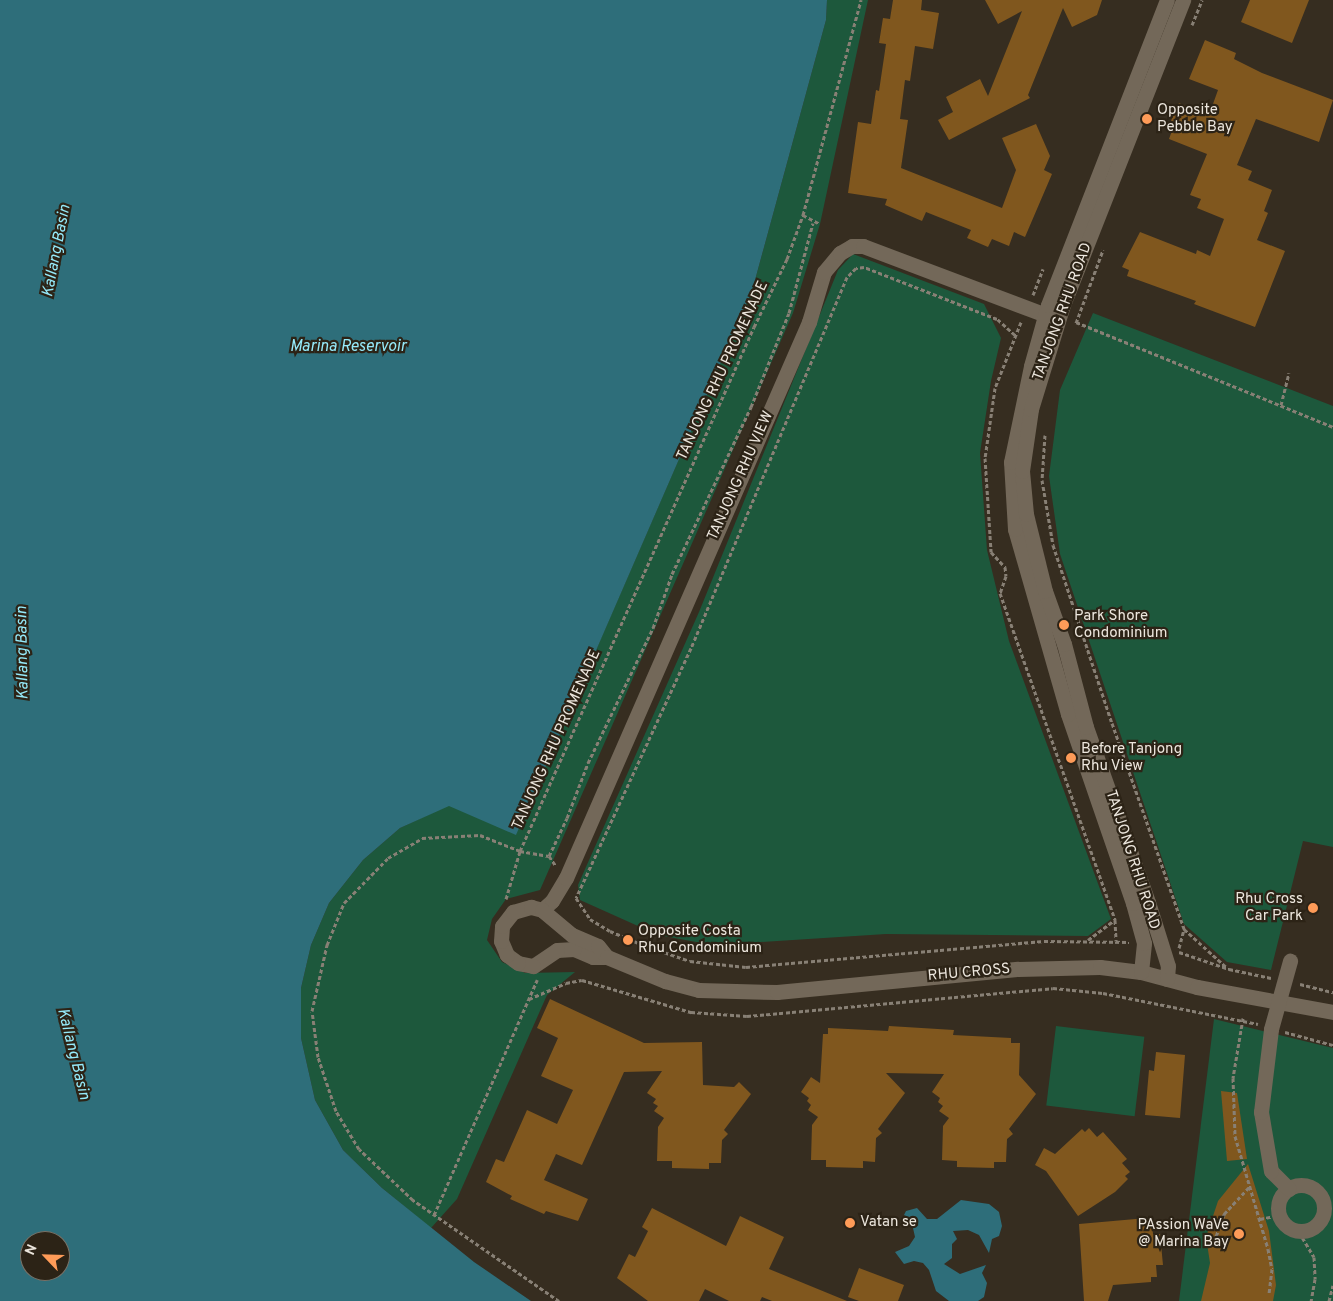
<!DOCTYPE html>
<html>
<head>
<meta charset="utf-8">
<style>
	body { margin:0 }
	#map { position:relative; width:1333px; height:1301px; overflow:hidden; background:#362d20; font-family:Overpass,sans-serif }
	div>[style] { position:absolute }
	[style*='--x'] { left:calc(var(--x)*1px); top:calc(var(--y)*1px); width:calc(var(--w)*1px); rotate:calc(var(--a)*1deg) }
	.green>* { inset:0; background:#1d583c; transform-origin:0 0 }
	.water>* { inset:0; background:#2e6e7a }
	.building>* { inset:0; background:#80571e }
	.path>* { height:3px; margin-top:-1.5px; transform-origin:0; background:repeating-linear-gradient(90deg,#888075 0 4px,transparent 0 6.5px) }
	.minor>* { height:15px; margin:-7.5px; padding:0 7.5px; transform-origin:7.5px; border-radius:7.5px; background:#736859 }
	.minor>.ring { margin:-7.5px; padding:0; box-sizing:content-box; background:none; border:15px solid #736859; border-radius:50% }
	.dots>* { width:14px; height:14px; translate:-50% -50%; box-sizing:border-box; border:2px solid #2c2316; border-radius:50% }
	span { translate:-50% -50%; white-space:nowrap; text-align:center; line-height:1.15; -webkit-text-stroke:4.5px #2c2316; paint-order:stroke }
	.poi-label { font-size:15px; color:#ece6dd }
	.left { translate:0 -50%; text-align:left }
	.right { translate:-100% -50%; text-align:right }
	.street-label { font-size:15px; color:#ece6dd }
	.water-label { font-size:16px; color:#95eafa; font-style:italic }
	.north { position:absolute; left:20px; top:1231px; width:50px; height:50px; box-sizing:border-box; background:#2c2316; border:1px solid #797166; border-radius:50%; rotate:294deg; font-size:14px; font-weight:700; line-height:20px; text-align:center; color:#ece6dd }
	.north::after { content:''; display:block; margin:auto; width:18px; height:22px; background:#fe9b58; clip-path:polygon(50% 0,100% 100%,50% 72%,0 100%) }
</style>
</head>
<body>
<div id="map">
	<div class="green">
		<i style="clip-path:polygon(827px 0,868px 0,820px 224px,793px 313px,540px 890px,506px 899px,492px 919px,487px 940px,502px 962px,525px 973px,575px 972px,547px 995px,457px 1199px,431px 1228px,382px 1188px,343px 1150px,315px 1100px,301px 1038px,301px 988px,311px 945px,329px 903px,363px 860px,400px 828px,449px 805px,516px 834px,752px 291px,826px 20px)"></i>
		<i style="clip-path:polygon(853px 254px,984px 304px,1001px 338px,991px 381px,980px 453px,987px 550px,1009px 641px,1111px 919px,1088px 936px,886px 934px,713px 945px,658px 935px,580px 900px,578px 885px,699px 612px,838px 270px)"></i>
		<i style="clip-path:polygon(1093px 313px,1333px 406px,1333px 847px,1303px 841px,1271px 970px,1227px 962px,1184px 924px,1060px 554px,1049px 476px,1060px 390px)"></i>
		<i style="clip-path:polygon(1214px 1019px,1333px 1048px,1333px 1301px,1179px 1301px)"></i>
		<i style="left:1056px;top:1026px;width:89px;height:80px;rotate:7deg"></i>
	</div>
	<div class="water">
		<i style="clip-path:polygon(evenodd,0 0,827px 0,826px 20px,752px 291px,516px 835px,449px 806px,400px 828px,363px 860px,329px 903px,311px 945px,301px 988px,301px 1038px,315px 1100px,343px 1150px,382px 1188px,474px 1262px,531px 1301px,0 1301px,0 0,30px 1241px,60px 1241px,60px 1271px,30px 1271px,30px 1241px)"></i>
		<i style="clip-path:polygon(961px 1200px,989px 1204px,999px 1212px,1002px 1226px,999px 1236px,992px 1239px,989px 1253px,979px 1235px,968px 1230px,953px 1231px,957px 1239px,952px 1244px,952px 1258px,944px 1264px,960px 1274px,986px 1265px,982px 1273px,987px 1283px,984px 1297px,978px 1301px,949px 1301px,936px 1291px,929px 1270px,923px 1263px,914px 1261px,904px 1264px,895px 1252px,909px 1246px,915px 1237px,911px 1219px,904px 1215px,906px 1211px,917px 1208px,927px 1219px,937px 1219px)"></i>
	</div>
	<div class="building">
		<i style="clip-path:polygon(893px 0,922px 0,921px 10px,939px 13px,933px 49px,915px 46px,910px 81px,905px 80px,900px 119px,908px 120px,901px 168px,1002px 208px,1016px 170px,1002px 138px,1036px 124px,1050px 156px,1044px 170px,1052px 174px,1025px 237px,1014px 232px,1009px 246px,992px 239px,988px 247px,967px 238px,971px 230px,926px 212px,922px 221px,885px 205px,887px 199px,848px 193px,858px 122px,871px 124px,876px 90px,879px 91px,886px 44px,879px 43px,883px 18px,890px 19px)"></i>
		<i style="clip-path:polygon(985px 0,1102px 0,1097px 15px,1072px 27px,1063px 8px,1028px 95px,1030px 98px,949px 140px,938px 120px,953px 112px,946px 97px,980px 79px,988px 96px,1022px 11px,998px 24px)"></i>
		<i style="clip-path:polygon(1250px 0,1309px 0,1292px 43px,1241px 22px)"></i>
		<i style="clip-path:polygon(1205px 40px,1236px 53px,1234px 59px,1262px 73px,1333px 100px,1319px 142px,1256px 119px,1237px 165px,1252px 171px,1248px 180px,1272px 190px,1264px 211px,1268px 213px,1257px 240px,1285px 251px,1255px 327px,1194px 304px,1196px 301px,1127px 276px,1129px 270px,1122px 267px,1140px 232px,1196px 254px,1197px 250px,1210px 256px,1224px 219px,1197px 208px,1201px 199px,1190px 195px,1207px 154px,1169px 139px,1174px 125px,1170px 123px,1179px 103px,1209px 115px,1218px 90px,1189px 79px)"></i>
		<i style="clip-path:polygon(550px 999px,644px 1043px,702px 1042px,703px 1085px,734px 1087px,739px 1082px,751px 1094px,724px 1130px,728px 1134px,722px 1140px,721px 1163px,709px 1163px,709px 1169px,672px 1168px,672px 1161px,657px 1161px,658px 1127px,664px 1118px,654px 1111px,658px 1106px,653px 1103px,656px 1099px,647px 1093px,662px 1071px,624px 1072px,582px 1165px,556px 1154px,544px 1180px,588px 1199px,578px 1221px,546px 1211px,544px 1214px,510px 1199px,512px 1196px,486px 1182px,496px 1159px,504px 1162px,527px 1110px,557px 1124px,573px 1090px,541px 1076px,558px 1038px,537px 1028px)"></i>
		<i style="clip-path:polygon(889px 1026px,954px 1030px,953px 1035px,1011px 1038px,1011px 1043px,1020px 1043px,1019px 1075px,1036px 1094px,1009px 1129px,1013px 1134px,1007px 1139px,1006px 1162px,994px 1162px,994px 1168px,957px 1167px,957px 1161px,942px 1160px,943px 1126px,949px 1118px,939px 1111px,943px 1106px,938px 1102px,940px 1098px,932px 1092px,944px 1074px,886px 1073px,905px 1093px,878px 1129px,882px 1133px,876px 1138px,875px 1162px,863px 1161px,863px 1168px,826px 1167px,826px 1160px,811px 1160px,812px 1125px,818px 1117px,808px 1110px,811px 1105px,807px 1101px,809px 1098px,801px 1092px,811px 1077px,820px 1083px,823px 1034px,828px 1034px,828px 1028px,888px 1031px)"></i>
		<i style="clip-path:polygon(1156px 1052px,1185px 1055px,1180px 1118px,1145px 1115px,1149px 1070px,1154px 1071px)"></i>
		<i style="clip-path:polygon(1221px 1091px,1237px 1093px,1247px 1159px,1227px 1161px)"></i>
		<i style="clip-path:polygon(1089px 1128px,1097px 1137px,1103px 1132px,1127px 1159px,1122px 1163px,1130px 1172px,1125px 1176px,1128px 1179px,1115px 1192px,1078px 1216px,1046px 1171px,1035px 1165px,1044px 1148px,1055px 1154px,1082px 1129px,1085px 1132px)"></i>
		<i style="clip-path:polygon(1248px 1164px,1269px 1231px,1276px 1285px,1273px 1301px,1201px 1301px,1210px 1263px,1206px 1237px,1218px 1201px)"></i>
		<i style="clip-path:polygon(652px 1208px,726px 1246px,740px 1216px,784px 1237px,769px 1269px,847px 1301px,772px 1301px,762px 1297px,760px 1301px,729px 1301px,705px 1289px,699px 1301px,648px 1301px,617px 1278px,629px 1254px,635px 1257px,648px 1231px,642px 1227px)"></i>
		<i style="clip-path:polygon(1147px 1218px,1147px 1223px,1152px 1222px,1153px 1234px,1160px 1234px,1163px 1265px,1156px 1265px,1157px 1277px,1151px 1277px,1151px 1282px,1113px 1285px,1108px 1301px,1084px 1301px,1079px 1224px)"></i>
		<i style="clip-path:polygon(859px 1268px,904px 1285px,898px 1301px,859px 1301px,848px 1297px)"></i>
	</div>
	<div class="path">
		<i style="--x:1192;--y:25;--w:27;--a:-68"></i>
		<i style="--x:803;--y:215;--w:19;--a:28"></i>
		<i style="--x:1033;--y:295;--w:28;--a:-69"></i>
		<i style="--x:1021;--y:322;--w:71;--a:111.5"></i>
		<i style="--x:995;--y:388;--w:71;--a:98.1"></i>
		<i style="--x:985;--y:458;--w:94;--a:86.3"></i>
		<i style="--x:991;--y:552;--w:21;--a:47"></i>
		<i style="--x:1005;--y:567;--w:9;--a:84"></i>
		<i style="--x:1006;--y:576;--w:18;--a:109"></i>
		<i style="--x:1000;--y:593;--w:347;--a:70.6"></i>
		<i style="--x:1115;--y:920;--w:21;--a:87"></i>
		<i style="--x:1076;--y:322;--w:278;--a:22.2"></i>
		<i style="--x:1076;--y:323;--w:78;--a:-69.7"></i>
		<i style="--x:1015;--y:335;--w:24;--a:-138"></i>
		<i style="--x:997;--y:319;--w:143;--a:-158.6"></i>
		<i style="--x:864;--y:267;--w:8;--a:173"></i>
		<i style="--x:856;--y:268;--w:13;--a:135"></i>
		<i style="--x:847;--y:277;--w:402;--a:112.8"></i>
		<i style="--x:691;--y:648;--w:275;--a:114.7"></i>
		<i style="--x:576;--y:898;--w:25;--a:56"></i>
		<i style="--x:590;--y:919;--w:23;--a:31"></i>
		<i style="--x:610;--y:931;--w:39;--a:23"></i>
		<i style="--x:646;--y:946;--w:46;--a:18.8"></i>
		<i style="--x:690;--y:961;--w:56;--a:6.1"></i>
		<i style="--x:746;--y:967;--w:299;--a:-5"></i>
		<i style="--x:1044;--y:941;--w:85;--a:0.7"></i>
		<i style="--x:1281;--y:405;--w:33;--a:-76"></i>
		<i style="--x:1045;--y:435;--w:45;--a:93.8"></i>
		<i style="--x:1042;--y:480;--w:66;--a:80.4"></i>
		<i style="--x:1053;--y:545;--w:188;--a:71.7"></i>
		<i style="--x:1112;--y:723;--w:218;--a:70.7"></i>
		<i style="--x:1184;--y:929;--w:57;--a:42.1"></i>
		<i style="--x:549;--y:856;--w:12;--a:55"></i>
		<i style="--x:506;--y:899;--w:50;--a:-73.7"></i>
		<i style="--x:520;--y:851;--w:29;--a:10"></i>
		<i style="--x:549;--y:856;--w:42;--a:-64.7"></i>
		<i style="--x:567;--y:818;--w:59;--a:-69.1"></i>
		<i style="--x:588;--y:763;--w:150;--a:-64.3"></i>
		<i style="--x:653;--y:628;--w:57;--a:-70.6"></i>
		<i style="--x:672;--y:574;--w:185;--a:-64.7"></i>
		<i style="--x:751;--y:407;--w:101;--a:-68"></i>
		<i style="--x:789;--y:313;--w:93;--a:-75.1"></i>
		<i style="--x:1088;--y:940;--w:34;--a:-37"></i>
		<i style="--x:1179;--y:948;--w:20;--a:-75"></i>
		<i style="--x:1179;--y:952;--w:53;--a:18.8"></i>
		<i style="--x:1229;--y:969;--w:43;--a:12.1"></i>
		<i style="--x:1300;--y:984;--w:34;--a:14"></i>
		<i style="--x:529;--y:999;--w:40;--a:-23.4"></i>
		<i style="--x:566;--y:983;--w:16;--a:-11"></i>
		<i style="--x:582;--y:980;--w:114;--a:16.4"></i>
		<i style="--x:691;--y:1012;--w:56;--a:4.1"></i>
		<i style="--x:747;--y:1016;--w:307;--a:-5.2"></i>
		<i style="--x:1053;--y:988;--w:50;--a:5.7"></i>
		<i style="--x:1103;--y:993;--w:158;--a:11.3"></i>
		<i style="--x:1243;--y:1018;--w:61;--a:99.5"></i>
		<i style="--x:1233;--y:1078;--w:58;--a:88"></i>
		<i style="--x:1235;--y:1136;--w:118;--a:73.7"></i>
		<i style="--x:1268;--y:1249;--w:20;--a:79"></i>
		<i style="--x:1272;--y:1269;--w:24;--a:97"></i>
		<i style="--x:1285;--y:1032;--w:50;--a:15.2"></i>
		<i style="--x:434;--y:1215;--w:257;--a:-66.3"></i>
		<i style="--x:1260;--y:1219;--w:19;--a:-12"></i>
		<i style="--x:1299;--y:1232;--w:29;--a:59"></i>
		<i style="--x:1314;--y:1257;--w:22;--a:87"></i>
		<i style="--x:1315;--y:1279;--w:22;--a:100"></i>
		<i style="--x:1214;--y:1242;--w:30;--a:-70"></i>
		<i style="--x:1224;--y:1214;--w:38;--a:-47"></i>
		<i style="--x:559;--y:1301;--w:178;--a:-145.3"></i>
		<i style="--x:413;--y:1200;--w:74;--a:-136.6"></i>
		<i style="--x:359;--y:1149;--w:44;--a:-121.2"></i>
		<i style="--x:336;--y:1111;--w:57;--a:-108.4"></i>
		<i style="--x:318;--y:1057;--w:46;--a:-97.4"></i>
		<i style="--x:312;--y:1011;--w:68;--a:-77.2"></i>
		<i style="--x:327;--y:945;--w:45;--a:-68"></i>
		<i style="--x:344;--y:903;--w:63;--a:-45.6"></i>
		<i style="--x:388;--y:858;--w:39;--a:-30"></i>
		<i style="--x:422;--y:838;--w:58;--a:-3"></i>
		<i style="--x:480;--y:835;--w:43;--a:21.8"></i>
		<i style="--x:520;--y:851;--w:574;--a:-65.94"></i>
		<i style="--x:754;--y:327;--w:76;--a:-64.1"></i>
		<i style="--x:787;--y:259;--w:47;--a:-70"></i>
		<i style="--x:803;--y:215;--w:223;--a:-74.9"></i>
		<i style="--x:1329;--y:1301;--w:16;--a:-76"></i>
	</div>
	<div class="minor">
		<i style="--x:542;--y:910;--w:13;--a:-42"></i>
		<i style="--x:552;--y:901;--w:27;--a:-59"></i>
		<i style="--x:566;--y:878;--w:607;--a:-66.39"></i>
		<i style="--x:809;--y:322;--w:52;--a:-73.3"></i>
		<i style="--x:824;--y:272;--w:25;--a:-50"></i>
		<i style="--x:840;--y:253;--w:14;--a:-30"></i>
		<i style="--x:852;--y:246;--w:11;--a:0"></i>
		<i style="--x:863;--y:246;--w:204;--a:20.7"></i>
		<i style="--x:607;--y:957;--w:14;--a:180"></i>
		<i style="--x:593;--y:957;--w:21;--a:-157"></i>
		<i style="--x:574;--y:949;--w:17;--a:177"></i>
		<i style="--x:557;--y:950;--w:29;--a:146"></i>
		<i style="--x:533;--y:966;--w:15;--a:-169"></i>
		<i style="--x:518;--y:963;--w:14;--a:-144"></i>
		<i style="--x:507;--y:955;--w:15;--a:-113"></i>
		<i style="--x:501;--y:941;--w:15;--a:-86"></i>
		<i style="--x:502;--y:926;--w:18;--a:-52"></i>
		<i style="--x:513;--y:912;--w:19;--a:-16"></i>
		<i style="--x:531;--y:907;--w:11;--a:15"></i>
		<i style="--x:542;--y:910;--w:39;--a:40"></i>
		<i style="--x:572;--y:935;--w:28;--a:23"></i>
		<i style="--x:598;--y:946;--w:14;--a:51"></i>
		<i style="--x:607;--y:957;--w:63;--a:22.5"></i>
		<i style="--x:665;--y:981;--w:35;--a:15"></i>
		<i style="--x:699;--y:990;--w:78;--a:1.5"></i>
		<i style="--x:777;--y:992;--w:242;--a:-5.5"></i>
		<i style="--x:1018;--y:969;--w:82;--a:-1.4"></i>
		<i style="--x:1100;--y:967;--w:41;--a:7"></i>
		<i style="--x:1141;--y:972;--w:58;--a:15"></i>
		<i style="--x:1197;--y:987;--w:138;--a:10.4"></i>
		<i style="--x:1141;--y:972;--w:29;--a:-84"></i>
		<i style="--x:1144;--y:943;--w:41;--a:-105.4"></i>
		<i style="--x:1133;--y:903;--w:200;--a:-109"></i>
		<i style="--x:1068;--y:714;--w:192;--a:-106"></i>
		<i style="--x:1015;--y:529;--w:67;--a:-93.4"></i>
		<i style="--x:1011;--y:462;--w:98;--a:-78.2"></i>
		<i style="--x:1031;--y:366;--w:63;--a:-74.4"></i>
		<i style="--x:1048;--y:305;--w:327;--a:-68.7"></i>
		<i style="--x:1167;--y:979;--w:13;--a:-86"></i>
		<i style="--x:1168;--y:966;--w:67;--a:-107.4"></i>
		<i style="--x:1148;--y:902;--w:186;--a:-109.5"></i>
		<i style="--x:1086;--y:727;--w:86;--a:-104.8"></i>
		<i style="--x:1064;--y:644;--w:56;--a:-109.7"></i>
		<i style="--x:1045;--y:591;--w:79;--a:-103.9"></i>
		<i style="--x:1026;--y:514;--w:43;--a:-95.3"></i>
		<i style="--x:1022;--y:471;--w:63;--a:-81.7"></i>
		<i style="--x:1031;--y:409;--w:109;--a:-72.9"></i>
		<i style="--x:1063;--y:305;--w:328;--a:-68.5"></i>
		<i class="ring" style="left:1278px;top:1185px;width:31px;height:31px"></i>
		<i style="--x:1289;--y:1189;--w:25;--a:-135"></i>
		<i style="--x:1271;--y:1171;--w:60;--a:-99.6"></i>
		<i style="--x:1261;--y:1112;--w:84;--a:-83.1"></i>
		<i style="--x:1271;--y:1029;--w:71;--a:-74.4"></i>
	</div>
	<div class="dots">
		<i style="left:1147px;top:119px;background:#fe9b58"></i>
		<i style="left:1064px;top:625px;background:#fe9b58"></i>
		<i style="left:1071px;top:758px;background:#fe9b58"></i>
		<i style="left:1313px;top:908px;background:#fe9b58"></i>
		<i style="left:628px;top:940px;background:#fe9b58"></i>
		<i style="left:850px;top:1223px;background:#fe9b58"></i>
		<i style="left:1239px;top:1234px;background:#fe9b58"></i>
	</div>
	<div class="poi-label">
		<span class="left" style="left:1157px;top:119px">Opposite<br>Pebble Bay</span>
		<span class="left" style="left:1074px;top:625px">Park Shore<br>Condominium</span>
		<span class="left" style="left:1081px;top:758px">Before Tanjong<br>Rhu View</span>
		<span class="right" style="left:1303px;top:908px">Rhu Cross<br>Car Park</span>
		<span class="left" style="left:638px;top:940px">Opposite Costa<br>Rhu Condominium</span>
		<span class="left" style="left:860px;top:1223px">Vatan se</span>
		<span class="right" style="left:1229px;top:1234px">PAssion WaVe<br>@ Marina Bay</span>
	</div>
	<div class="street-label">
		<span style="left:1063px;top:312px;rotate:-70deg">TANJONG RHU ROAD</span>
		<span style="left:723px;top:371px;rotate:-65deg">TANJONG RHU PROMENADE</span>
		<span style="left:741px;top:476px;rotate:-66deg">TANJONG RHU VIEW</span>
		<span style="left:557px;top:740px;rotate:-66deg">TANJONG RHU PROMENADE</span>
		<span style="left:1132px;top:860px;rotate:72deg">TANJONG RHU ROAD</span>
		<span style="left:969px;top:973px;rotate:-5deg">RHU CROSS</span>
	</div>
	<div class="water-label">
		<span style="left:57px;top:251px;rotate:-79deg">Kallang Basin</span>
		<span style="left:348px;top:347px">Marina Reservoir</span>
		<span style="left:23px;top:653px;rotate:-91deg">Kallang Basin</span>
		<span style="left:73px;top:1054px;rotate:76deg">Kallang Basin</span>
	</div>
	<div class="north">N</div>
</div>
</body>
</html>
